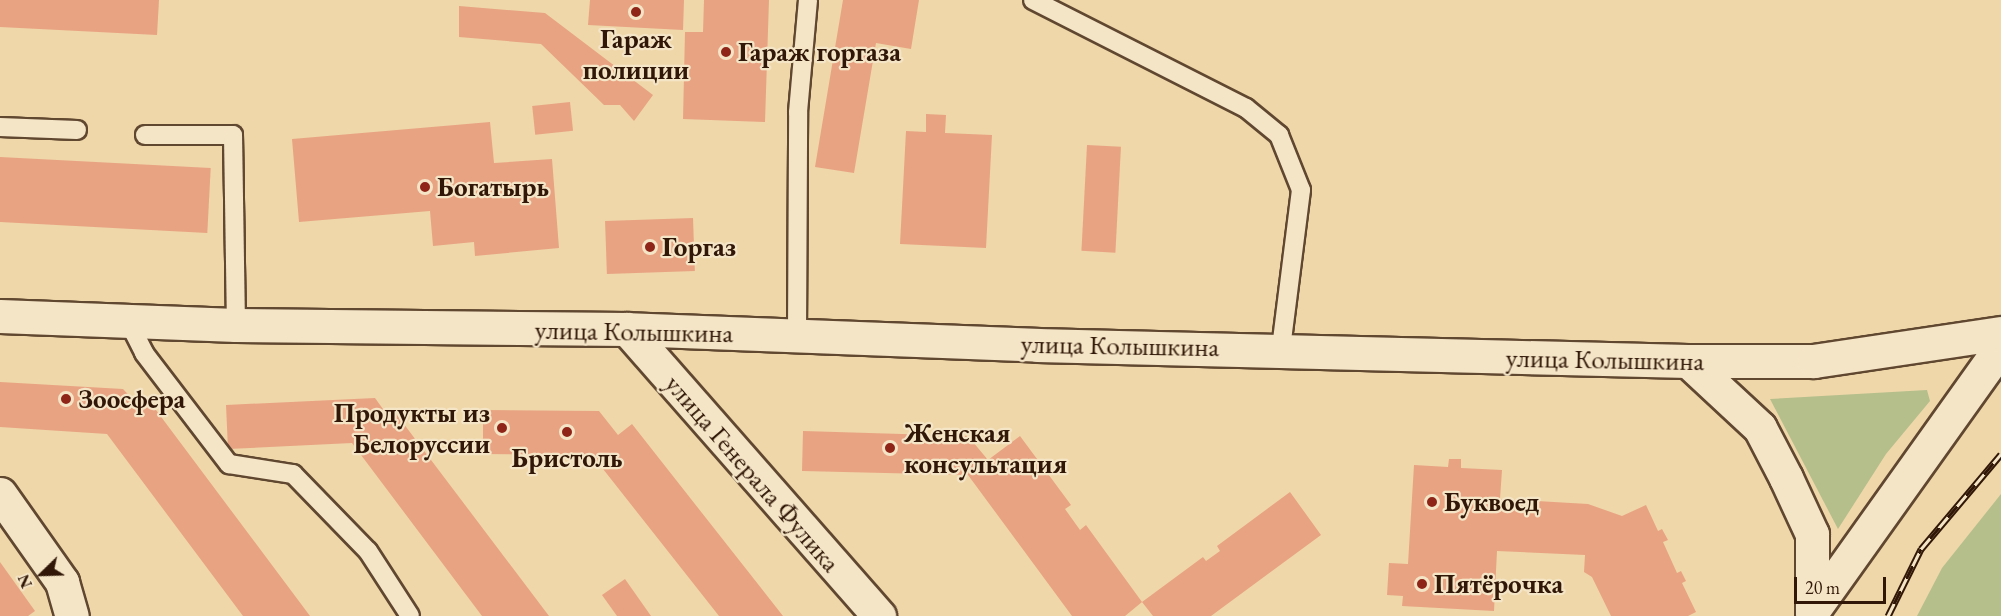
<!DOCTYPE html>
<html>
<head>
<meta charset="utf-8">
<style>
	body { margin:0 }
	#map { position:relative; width:2001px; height:616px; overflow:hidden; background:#efd7a9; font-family:"EB Garamond",serif }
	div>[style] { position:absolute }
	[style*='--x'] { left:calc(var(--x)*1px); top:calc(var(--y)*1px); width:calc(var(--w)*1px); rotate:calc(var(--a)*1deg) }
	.green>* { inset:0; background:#b4bf8c }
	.building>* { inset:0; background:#e8a383; transform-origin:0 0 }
	.roads { filter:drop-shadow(2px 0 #604730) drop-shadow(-2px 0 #604730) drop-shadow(0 2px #604730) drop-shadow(0 -2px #604730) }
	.lane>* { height:18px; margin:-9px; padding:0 9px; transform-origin:9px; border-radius:9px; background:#f5e5c7 }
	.street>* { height:33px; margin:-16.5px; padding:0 16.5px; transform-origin:16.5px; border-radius:16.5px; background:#f5e5c7 }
	.secondary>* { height:33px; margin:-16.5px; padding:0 16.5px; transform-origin:16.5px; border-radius:16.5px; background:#f5e5c7 }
	.rail>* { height:7px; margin-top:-3.5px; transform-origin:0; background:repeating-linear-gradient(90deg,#f5e5c7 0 14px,#301707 0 28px); box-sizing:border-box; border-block:2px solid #301707 }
	.dots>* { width:16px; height:16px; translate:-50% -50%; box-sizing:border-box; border:3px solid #f5e5c7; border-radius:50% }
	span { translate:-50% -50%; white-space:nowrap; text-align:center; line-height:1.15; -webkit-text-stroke:4.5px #f5e5c7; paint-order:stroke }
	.poi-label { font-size:27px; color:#301707; font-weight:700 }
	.left { translate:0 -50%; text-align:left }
	.right { translate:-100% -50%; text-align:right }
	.street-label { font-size:27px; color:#301707 }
	.north { position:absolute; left:12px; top:544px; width:60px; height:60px; -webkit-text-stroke:4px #f5e5c7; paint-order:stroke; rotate:247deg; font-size:16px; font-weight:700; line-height:24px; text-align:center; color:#301707 }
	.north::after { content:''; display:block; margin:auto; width:21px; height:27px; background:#301707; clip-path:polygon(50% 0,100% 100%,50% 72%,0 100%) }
	.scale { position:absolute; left:1794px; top:577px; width:92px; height:27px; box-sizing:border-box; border:3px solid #301707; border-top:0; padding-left:8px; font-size:18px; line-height:21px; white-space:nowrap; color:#301707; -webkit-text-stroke:4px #f5e5c7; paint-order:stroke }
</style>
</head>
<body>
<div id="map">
	<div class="green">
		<i style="clip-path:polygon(1927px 390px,1930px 401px,1886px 454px,1838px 529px,1770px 399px)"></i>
		<i style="clip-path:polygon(2001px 494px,2001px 616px,1917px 616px,1942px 568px)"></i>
	</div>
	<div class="building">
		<i style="clip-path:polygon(0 0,159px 0,157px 35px,0 27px)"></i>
		<i style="clip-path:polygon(590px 0,684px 0,683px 30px,588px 25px)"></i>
		<i style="clip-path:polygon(704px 0,769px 0,765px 122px,683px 119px,685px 32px,703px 32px)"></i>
		<i style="clip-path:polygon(843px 0,919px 0,911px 49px,876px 43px,854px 173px,815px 167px)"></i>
		<i style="clip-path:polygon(459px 6px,545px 13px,653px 95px,634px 121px,620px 105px,604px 105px,541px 44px,459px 37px)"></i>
		<i style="left:570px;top:102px;width:29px;height:38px;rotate:84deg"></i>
		<i style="clip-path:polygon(926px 114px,946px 115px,945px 133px,992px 135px,986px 248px,900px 244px,906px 131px,926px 132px)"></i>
		<i style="clip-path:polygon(490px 122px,494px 163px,552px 159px,559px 248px,475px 256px,474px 242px,433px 246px,430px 211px,299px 222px,292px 139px)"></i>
		<i style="left:1087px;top:145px;width:34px;height:106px;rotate:3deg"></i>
		<i style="left:0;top:157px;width:211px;height:65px;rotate:3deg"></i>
		<i style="left:693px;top:218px;width:53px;height:88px;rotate:88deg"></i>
		<i style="clip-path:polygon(0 382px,123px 389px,141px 408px,150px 402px,310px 616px,243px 616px,107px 434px,0 427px)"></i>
		<i style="clip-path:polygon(375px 398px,388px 416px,394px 411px,549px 616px,482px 616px,352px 443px,228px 449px,226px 405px)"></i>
		<i style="clip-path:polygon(483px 410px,599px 411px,618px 435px,632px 424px,783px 616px,719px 616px,592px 455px,483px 454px)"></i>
		<i style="clip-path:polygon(803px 431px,968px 436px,988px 460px,1020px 436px,1071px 505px,1065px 509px,1080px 530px,1086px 525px,1142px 602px,1125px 616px,1072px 616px,968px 475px,802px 471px)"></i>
		<i style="clip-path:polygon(1449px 459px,1461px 459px,1461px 468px,1502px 470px,1500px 499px,1588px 504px,1622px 516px,1646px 505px,1658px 531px,1662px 529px,1668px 540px,1663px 542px,1677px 573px,1681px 571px,1686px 581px,1682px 583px,1696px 612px,1688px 616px,1611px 616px,1592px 577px,1584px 572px,1585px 555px,1497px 551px,1494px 611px,1402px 606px,1403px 596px,1387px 595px,1389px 563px,1408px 564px,1414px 465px,1448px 467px)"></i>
		<i style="clip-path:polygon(1290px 492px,1321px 535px,1211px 616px,1153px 616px,1142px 602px,1203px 557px,1206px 561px,1220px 551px,1217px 546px)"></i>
		<i style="clip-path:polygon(0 562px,35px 611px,28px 616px,0 616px)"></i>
		<i style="clip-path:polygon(625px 579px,651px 616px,617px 616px,602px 595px)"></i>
	</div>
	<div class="roads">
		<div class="lane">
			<i style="--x:1033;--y:0;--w:239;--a:26.9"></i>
			<i style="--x:1246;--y:108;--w:43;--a:39.3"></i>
			<i style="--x:1279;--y:135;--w:59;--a:68.2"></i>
			<i style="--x:1301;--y:190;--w:159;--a:97.2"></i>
			<i style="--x:0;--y:127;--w:77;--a:2.2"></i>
			<i style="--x:145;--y:135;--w:88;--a:0"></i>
			<i style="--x:233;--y:135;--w:190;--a:89.1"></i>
			<i style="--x:127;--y:319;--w:38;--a:63"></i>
			<i style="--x:144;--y:353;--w:140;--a:52.6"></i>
			<i style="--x:229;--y:464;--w:65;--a:8.9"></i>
			<i style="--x:293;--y:474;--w:107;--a:45.8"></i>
			<i style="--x:368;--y:551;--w:77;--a:57.1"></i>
			<i style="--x:797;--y:334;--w:222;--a:-89.7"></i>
			<i style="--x:798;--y:112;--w:112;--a:-84.9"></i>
		</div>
		<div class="street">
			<i style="--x:627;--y:329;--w:382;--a:48.7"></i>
			<i style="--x:1688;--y:361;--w:98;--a:42.9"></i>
			<i style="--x:1760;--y:428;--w:56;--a:62.5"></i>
			<i style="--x:1786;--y:478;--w:62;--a:65.1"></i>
			<i style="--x:1812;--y:534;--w:80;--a:90"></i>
			<i style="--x:0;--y:494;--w:108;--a:54.8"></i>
			<i style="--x:62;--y:582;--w:35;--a:74"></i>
			<i style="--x:1814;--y:609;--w:322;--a:-54.5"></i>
		</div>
		<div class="secondary">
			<i style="--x:0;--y:316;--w:236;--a:2.2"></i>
			<i style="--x:236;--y:325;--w:391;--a:0.6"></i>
			<i style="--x:627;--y:329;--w:410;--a:2.2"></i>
			<i style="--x:1037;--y:345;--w:651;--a:1.41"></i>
			<i style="--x:1688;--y:361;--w:126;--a:0"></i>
			<i style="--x:1814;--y:361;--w:189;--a:-8.5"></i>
		</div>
	</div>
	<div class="rail">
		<i style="--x:1888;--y:616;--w:75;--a:-63.8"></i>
		<i style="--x:1921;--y:549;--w:124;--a:-49.9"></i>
	</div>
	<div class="dots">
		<i style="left:636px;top:12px;background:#8f2418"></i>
		<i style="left:726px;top:52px;background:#8f2418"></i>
		<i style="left:425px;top:187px;background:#8f2418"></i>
		<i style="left:650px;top:247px;background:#8f2418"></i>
		<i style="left:66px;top:399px;background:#8f2418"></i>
		<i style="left:502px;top:428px;background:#8f2418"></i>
		<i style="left:567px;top:432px;background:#8f2418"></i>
		<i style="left:890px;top:448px;background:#8f2418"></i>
		<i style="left:1432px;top:502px;background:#8f2418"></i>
		<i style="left:1422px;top:584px;background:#8f2418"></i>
	</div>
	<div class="poi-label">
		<span style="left:636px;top:54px">Гараж<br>полиции</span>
		<span class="left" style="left:738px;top:52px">Гараж горгаза</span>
		<span class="left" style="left:437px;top:187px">Богатырь</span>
		<span class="left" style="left:662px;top:247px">Горгаз</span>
		<span class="left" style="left:78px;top:399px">Зоосфера</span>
		<span class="right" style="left:490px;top:428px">Продукты из<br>Белоруссии</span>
		<span class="left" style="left:904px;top:448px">Женская<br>консультация</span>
		<span style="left:567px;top:458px">Бристоль</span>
		<span class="left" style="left:1444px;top:502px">Буквоед</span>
		<span class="left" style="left:1434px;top:584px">Пятёрочка</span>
	</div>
	<div class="street-label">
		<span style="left:634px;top:331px;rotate:1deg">улица Колышкина</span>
		<span style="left:1120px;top:345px;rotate:1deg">улица Колышкина</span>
		<span style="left:1605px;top:359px;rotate:1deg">улица Колышкина</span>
		<span style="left:753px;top:473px;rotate:49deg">улица Генерала Фулика</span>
	</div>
	<div class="north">N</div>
	<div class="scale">20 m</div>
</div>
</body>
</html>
